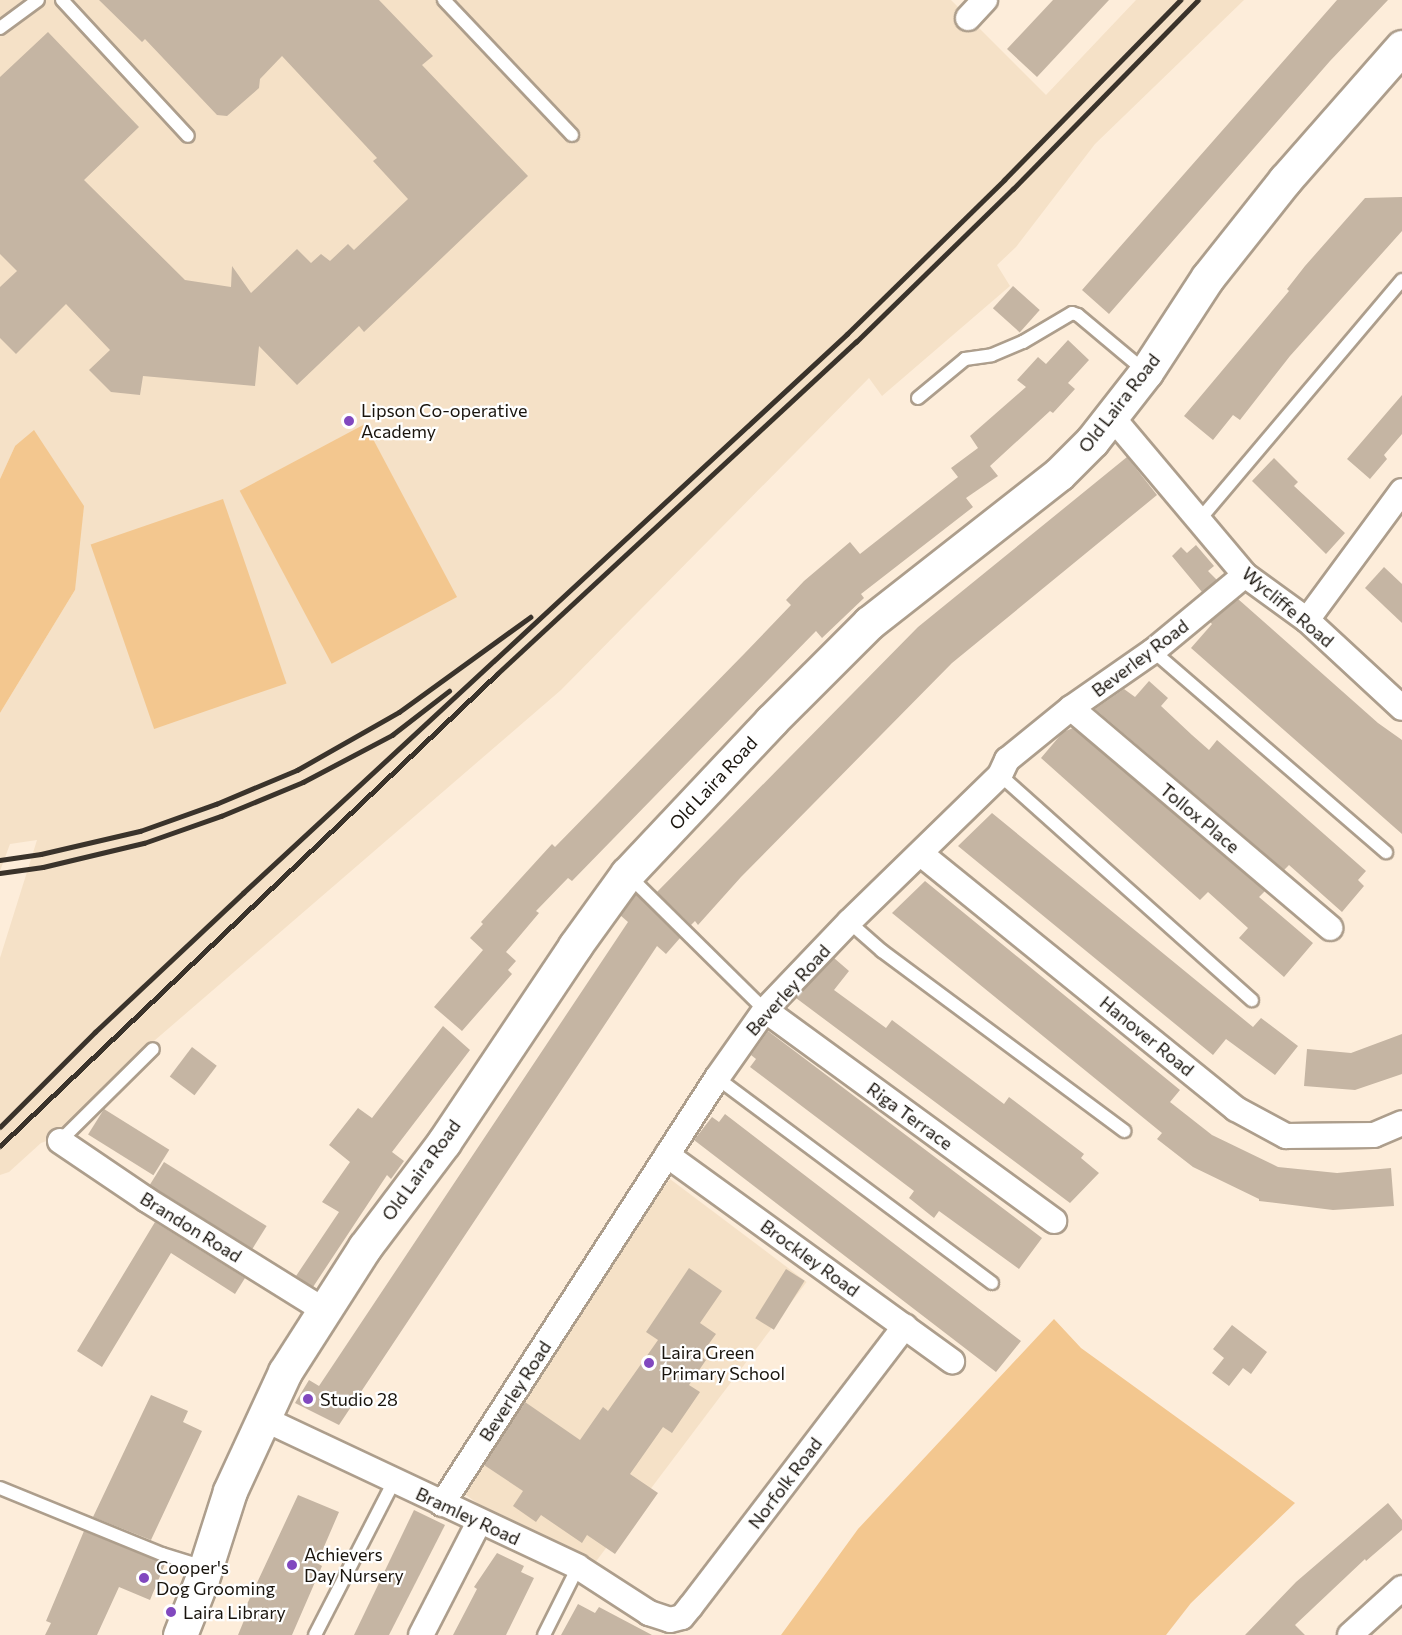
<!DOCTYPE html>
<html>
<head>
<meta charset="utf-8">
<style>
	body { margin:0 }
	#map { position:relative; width:1402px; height:1635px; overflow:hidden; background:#fdedda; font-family:Commissioner,sans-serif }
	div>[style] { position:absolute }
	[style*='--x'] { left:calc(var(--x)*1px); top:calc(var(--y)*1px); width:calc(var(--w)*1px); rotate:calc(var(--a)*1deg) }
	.built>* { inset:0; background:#f5e1c7; transform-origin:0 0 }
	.green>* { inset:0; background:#f3c78f; transform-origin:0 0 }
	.building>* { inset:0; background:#c5b5a3; transform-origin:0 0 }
	.roads { filter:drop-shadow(2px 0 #ad9e8c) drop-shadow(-2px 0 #ad9e8c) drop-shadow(0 2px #ad9e8c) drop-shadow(0 -2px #ad9e8c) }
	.lane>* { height:12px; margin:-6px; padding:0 6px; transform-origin:6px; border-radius:6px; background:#fff }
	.street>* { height:24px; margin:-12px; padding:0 12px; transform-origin:12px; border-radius:12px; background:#fff }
	.secondary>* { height:33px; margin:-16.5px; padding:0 16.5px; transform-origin:16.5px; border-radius:16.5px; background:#fff }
	.rail>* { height:4.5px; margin:-2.25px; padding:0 2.25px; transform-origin:2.25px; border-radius:2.25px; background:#3a332b }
	.dots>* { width:16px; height:16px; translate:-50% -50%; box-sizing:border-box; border:3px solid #fff; border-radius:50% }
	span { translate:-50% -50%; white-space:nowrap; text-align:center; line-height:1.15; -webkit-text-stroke:4.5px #fff; paint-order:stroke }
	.street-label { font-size:18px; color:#19140d }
	.poi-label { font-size:18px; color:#19140d }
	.left { translate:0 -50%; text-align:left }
</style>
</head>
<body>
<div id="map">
	<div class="built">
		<i style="clip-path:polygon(0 0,951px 0,1046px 95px,1136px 0,1244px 0,1095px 144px,1016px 247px,997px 265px,1010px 286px,882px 396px,869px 378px,561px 690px,147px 1047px,55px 1138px,41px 1143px,9px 1172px,0 1175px,0 958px,37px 840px,10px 844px,0 871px,0 713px,75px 590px,15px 446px,0 479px)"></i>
		<i style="left:670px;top:1179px;width:171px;height:375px;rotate:37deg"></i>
	</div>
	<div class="green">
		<i style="left:365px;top:424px;width:196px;height:142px;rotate:62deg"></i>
		<i style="clip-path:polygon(34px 430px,84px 506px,75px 590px,0 713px,0 479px,15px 446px)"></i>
		<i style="left:223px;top:499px;width:195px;height:140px;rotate:71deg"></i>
		<i style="clip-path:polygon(1054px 1319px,1081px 1348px,1295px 1503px,1191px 1603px,1166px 1635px,781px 1635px,858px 1529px)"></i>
	</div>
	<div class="building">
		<i style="clip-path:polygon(99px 0,379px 0,433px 56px,422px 65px,528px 176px,364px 332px,359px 326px,297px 385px,259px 346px,255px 386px,143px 376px,140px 395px,111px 392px,89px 370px,110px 350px,66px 304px,16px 354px,0 338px,0 287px,17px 271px,0 254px,0 77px,48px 32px,139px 127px,84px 180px,185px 280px,231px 287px,232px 266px,251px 293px,297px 249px,311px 263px,321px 254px,330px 261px,348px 244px,354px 250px,408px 199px,373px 161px,377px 158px,282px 56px,260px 79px,259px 88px,227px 116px,217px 115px,145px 39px,142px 42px)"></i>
		<i style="clip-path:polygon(1053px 0,1109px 0,1037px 77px,1007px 49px)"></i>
		<i style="clip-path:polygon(1337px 0,1388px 0,1330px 61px,1109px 314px,1082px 290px)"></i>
		<i style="clip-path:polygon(1402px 197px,1402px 231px,1290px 356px,1240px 420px,1233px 415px,1213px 440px,1184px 416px,1289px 291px,1287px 289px,1305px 266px,1365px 198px)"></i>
		<i style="left:1013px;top:286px;width:36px;height:30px;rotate:42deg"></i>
		<i style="clip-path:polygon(1068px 340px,1089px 360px,1068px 383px,1075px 389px,1053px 413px,1050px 411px,990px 466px,998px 476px,966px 498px,973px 507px,861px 594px,864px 598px,822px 638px,816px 631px,572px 881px,568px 878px,536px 911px,539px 913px,506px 952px,516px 961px,508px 970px,512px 974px,462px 1031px,434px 1007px,483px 950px,470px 938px,483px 924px,481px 922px,552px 844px,555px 847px,744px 654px,791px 605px,786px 600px,804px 581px,850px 542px,860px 554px,958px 477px,951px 468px,978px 448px,970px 436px,1026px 387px,1017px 380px,1038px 357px,1046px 364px)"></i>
		<i style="clip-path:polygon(1402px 395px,1402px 434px,1384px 455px,1387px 459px,1370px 479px,1347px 459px)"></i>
		<i style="clip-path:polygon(1127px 457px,1157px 495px,952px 663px,741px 877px,698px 925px,695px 921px,691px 925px,657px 892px,918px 627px)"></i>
		<i style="clip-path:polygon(1274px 458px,1298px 482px,1294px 486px,1345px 533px,1326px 554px,1252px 481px)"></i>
		<i style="clip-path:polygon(1196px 545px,1214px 566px,1208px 571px,1217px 580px,1202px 592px,1172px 556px,1181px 547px,1187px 553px)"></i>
		<i style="clip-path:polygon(1384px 567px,1402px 584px,1402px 623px,1365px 588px)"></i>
		<i style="clip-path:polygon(1238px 599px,1378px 723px,1402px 740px,1402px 834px,1191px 648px,1212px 624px,1210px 622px)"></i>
		<i style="clip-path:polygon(1149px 681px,1168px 698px,1161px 706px,1192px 735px,1209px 750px,1217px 740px,1366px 871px,1358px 880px,1364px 886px,1342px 912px,1289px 865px,1284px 870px,1095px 709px,1124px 689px,1135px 697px)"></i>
		<i style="clip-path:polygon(1073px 728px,1265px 891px,1259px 897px,1313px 943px,1284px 977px,1239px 938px,1248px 928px,1208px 892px,1200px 900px,1041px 758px,1063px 732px)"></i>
		<i style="clip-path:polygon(992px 813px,1253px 1027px,1261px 1018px,1298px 1046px,1275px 1075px,1226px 1039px,1213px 1055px,958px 846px)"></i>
		<i style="clip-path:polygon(925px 881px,1180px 1090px,1170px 1102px,1212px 1135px,1278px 1167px,1337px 1173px,1391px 1168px,1394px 1206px,1333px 1210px,1259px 1201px,1259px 1199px,1193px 1167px,1157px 1139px,1162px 1133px,892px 913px)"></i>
		<i style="clip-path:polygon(636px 894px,680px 938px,666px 954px,657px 946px,339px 1425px,295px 1403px,309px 1380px,319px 1386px,343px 1350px,628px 922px,620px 915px)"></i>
		<i style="clip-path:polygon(834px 958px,849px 971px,834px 990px,886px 1028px,892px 1020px,1004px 1104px,1009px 1097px,1084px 1154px,1081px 1158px,1099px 1173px,1070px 1203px,796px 998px)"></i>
		<i style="clip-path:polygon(443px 1026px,470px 1050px,392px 1152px,404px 1161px,391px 1179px,387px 1175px,313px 1287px,296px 1276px,339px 1212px,322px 1202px,350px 1162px,329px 1145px,358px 1108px,372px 1118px)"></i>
		<i style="clip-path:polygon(768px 1031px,1042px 1238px,1019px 1269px,939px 1211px,934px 1218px,909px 1198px,914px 1191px,750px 1067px,756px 1059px,751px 1055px)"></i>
		<i style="clip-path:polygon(1402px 1034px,1402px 1074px,1355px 1090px,1304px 1086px,1307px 1049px,1351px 1053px)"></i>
		<i style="left:192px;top:1047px;width:31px;height:37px;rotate:37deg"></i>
		<i style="left:104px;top:1109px;width:77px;height:30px;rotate:32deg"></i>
		<i style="clip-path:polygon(725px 1114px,1021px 1341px,996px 1372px,694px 1140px,712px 1117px,719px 1122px)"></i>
		<i style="left:164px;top:1162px;width:121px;height:27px;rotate:32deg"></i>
		<i style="clip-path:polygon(155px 1222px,245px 1278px,235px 1294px,171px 1253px,102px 1367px,77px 1351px)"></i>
		<i style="clip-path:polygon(689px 1268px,722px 1291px,700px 1323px,716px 1334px,700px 1356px,706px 1360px,689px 1385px,700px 1392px,672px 1433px,663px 1427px,630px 1474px,658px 1493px,615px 1554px,587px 1535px,582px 1543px,541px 1515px,536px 1522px,513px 1506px,523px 1491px,484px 1465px,525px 1402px,580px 1440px,603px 1407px,608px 1411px,658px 1340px,646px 1332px)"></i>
		<i style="left:786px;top:1269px;width:22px;height:58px;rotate:32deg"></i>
		<i style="clip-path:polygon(1232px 1325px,1267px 1352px,1251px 1374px,1243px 1368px,1229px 1386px,1212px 1373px,1224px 1358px,1213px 1349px)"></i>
		<i style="clip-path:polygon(151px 1395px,188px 1411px,183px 1422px,202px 1431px,151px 1540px,93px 1517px)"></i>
		<i style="clip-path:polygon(298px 1495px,339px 1512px,317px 1563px,322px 1566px,292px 1635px,238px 1635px,245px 1618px,241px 1617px)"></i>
		<i style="clip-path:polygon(1388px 1503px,1402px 1520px,1402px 1530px,1366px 1561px,1365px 1559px,1295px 1625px,1305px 1635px,1245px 1635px,1296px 1582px)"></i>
		<i style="clip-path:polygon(414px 1510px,445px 1525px,389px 1635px,354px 1635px)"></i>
		<i style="clip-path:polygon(84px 1531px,165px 1564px,150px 1600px,119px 1587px,97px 1635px,45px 1635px,51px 1623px,46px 1621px)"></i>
		<i style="clip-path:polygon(497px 1553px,524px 1566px,521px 1572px,534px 1578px,506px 1635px,453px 1635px,477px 1589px,474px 1587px)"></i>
		<i style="clip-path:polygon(578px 1604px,595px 1613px,599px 1607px,652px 1635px,561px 1635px)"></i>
	</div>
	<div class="roads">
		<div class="lane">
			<i style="--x:62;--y:0;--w:185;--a:47.2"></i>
			<i style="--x:444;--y:0;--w:186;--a:46.5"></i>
			<i style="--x:0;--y:28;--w:47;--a:-36.4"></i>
			<i style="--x:918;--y:398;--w:61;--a:-39.7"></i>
			<i style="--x:965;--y:359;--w:27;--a:-8"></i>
			<i style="--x:992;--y:355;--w:34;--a:-23"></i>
			<i style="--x:1023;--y:342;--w:57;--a:-30.6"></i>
			<i style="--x:1072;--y:313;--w:6;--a:18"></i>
			<i style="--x:1078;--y:315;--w:87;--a:39.9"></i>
			<i style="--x:1200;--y:519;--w:313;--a:-49.8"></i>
			<i style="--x:1153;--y:651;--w:308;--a:40.8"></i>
			<i style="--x:1000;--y:775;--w:338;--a:41.8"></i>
			<i style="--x:627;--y:874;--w:194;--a:44.6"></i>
			<i style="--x:849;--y:922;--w:44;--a:41.3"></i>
			<i style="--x:882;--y:951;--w:302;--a:36.6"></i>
			<i style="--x:717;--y:1078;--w:343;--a:36.7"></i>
			<i style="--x:61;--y:1140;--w:129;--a:-44.7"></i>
			<i style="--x:0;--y:1488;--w:175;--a:22.2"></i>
			<i style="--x:162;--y:1554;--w:44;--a:17.2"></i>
			<i style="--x:315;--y:1635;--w:173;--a:-62.8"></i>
			<i style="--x:544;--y:1635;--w:76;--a:-63.4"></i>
		</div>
		<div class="street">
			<i style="--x:968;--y:18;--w:25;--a:-47"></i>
			<i style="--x:1112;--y:417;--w:207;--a:49.9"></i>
			<i style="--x:1245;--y:575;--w:77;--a:36"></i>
			<i style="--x:1307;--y:620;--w:129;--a:42.8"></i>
			<i style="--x:1307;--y:620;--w:160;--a:-53.6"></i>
			<i style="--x:1071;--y:708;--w:340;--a:40.3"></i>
			<i style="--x:921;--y:854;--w:405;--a:39"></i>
			<i style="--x:1236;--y:1109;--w:57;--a:28.4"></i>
			<i style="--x:1286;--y:1136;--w:88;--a:-0.7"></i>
			<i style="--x:1374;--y:1135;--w:30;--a:-23"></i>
			<i style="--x:765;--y:1010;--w:358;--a:36.1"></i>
			<i style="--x:60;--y:1141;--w:105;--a:34.1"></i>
			<i style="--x:147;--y:1200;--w:210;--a:31.9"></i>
			<i style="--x:667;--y:1155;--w:352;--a:35.9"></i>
			<i style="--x:262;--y:1418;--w:349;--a:25.2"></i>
			<i style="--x:578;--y:1567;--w:85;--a:32.9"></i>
			<i style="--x:649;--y:1613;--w:22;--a:18"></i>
			<i style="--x:442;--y:1504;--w:507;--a:-57.16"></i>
			<i style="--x:717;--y:1078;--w:83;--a:-54.8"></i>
			<i style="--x:765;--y:1010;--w:122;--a:-46.3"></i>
			<i style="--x:849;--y:922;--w:211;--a:-44.2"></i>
			<i style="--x:1000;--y:775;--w:17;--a:-65"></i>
			<i style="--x:1007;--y:760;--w:82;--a:-39.1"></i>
			<i style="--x:1071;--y:708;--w:100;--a:-34.8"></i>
			<i style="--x:1153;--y:651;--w:119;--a:-39.6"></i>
			<i style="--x:670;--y:1620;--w:12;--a:-14"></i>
			<i style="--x:682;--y:1617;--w:14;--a:-51"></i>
			<i style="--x:691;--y:1606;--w:352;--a:-52.6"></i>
			<i style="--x:421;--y:1635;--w:127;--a:-62.8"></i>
			<i style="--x:1350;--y:1635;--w:70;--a:-42.1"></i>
		</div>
		<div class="secondary">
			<i style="--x:180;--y:1635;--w:60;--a:-68.6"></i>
			<i style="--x:202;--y:1579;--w:92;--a:-72.3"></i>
			<i style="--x:230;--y:1491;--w:131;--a:-65.2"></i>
			<i style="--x:285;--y:1372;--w:148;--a:-57.4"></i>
			<i style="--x:365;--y:1247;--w:131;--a:-53"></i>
			<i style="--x:444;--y:1142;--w:236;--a:-56.2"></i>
			<i style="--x:575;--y:946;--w:89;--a:-54.2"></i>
			<i style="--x:627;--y:874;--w:210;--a:-46.7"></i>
			<i style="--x:771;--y:721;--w:139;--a:-45"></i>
			<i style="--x:869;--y:623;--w:241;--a:-38.1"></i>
			<i style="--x:1059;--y:474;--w:47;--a:-45"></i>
			<i style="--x:1092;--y:441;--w:88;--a:-52"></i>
			<i style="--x:1146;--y:372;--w:113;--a:-56.9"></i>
			<i style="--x:1208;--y:277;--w:124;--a:-51.6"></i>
			<i style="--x:1285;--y:180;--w:177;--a:-48.7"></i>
		</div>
	</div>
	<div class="rail">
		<i style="--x:0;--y:860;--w:41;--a:-8.3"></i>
		<i style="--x:41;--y:854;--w:102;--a:-13.1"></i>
		<i style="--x:140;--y:831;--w:81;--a:-19.6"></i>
		<i style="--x:216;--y:804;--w:88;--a:-22.8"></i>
		<i style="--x:297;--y:770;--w:117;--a:-29.6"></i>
		<i style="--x:399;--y:712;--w:162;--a:-35.9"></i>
		<i style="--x:0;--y:873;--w:43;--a:-7.9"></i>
		<i style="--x:43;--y:867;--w:104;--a:-13.4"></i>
		<i style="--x:144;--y:843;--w:82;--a:-19.3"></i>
		<i style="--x:221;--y:816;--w:89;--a:-22.5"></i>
		<i style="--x:303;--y:782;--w:101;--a:-27.8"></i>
		<i style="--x:392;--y:735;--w:72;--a:-37.7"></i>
		<i style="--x:0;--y:1127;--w:134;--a:-45"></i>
		<i style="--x:95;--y:1032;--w:203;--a:-43.2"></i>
		<i style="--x:243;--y:893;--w:823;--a:-42.78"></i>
		<i style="--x:847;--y:334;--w:220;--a:-44.4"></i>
		<i style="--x:1004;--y:180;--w:252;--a:-45.6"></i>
		<i style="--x:0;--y:1146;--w:685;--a:-43.52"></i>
		<i style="--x:497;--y:674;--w:489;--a:-42.8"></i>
		<i style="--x:856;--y:342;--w:219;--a:-44.3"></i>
		<i style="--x:1013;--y:189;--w:264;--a:-45.6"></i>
	</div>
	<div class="dots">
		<i style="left:349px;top:421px;background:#8148bf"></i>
		<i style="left:649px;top:1363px;background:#8148bf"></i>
		<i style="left:308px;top:1399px;background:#8148bf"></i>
		<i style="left:292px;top:1565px;background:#8148bf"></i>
		<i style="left:144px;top:1578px;background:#8148bf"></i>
		<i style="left:171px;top:1612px;background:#8148bf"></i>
	</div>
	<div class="street-label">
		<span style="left:1119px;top:403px;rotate:-52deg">Old Laira Road</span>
		<span style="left:1288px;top:607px;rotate:40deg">Wycliffe Road</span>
		<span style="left:1140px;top:658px;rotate:-37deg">Beverley Road</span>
		<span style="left:713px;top:783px;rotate:-47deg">Old Laira Road</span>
		<span style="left:1200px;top:818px;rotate:40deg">Tollox Place</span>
		<span style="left:788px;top:990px;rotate:-48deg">Beverley Road</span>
		<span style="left:1147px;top:1036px;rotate:39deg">Hanover Road</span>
		<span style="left:910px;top:1116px;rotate:36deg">Riga Terrace</span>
		<span style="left:421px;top:1170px;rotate:-54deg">Old Laira Road</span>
		<span style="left:191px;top:1227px;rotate:32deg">Brandon Road</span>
		<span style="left:810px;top:1258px;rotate:36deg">Brockley Road</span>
		<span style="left:515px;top:1391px;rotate:-57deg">Beverley Road</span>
		<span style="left:785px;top:1483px;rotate:-53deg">Norfolk Road</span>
		<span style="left:468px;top:1516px;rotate:25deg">Bramley Road</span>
	</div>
	<div class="poi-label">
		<span class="left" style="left:361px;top:421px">Lipson Co-operative<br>Academy</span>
		<span class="left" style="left:661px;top:1363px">Laira Green<br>Primary School</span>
		<span class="left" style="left:320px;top:1399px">Studio 28</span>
		<span class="left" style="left:304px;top:1565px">Achievers<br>Day Nursery</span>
		<span class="left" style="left:156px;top:1578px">Cooper's<br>Dog Grooming</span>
		<span class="left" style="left:183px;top:1612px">Laira Library</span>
	</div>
</div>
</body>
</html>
